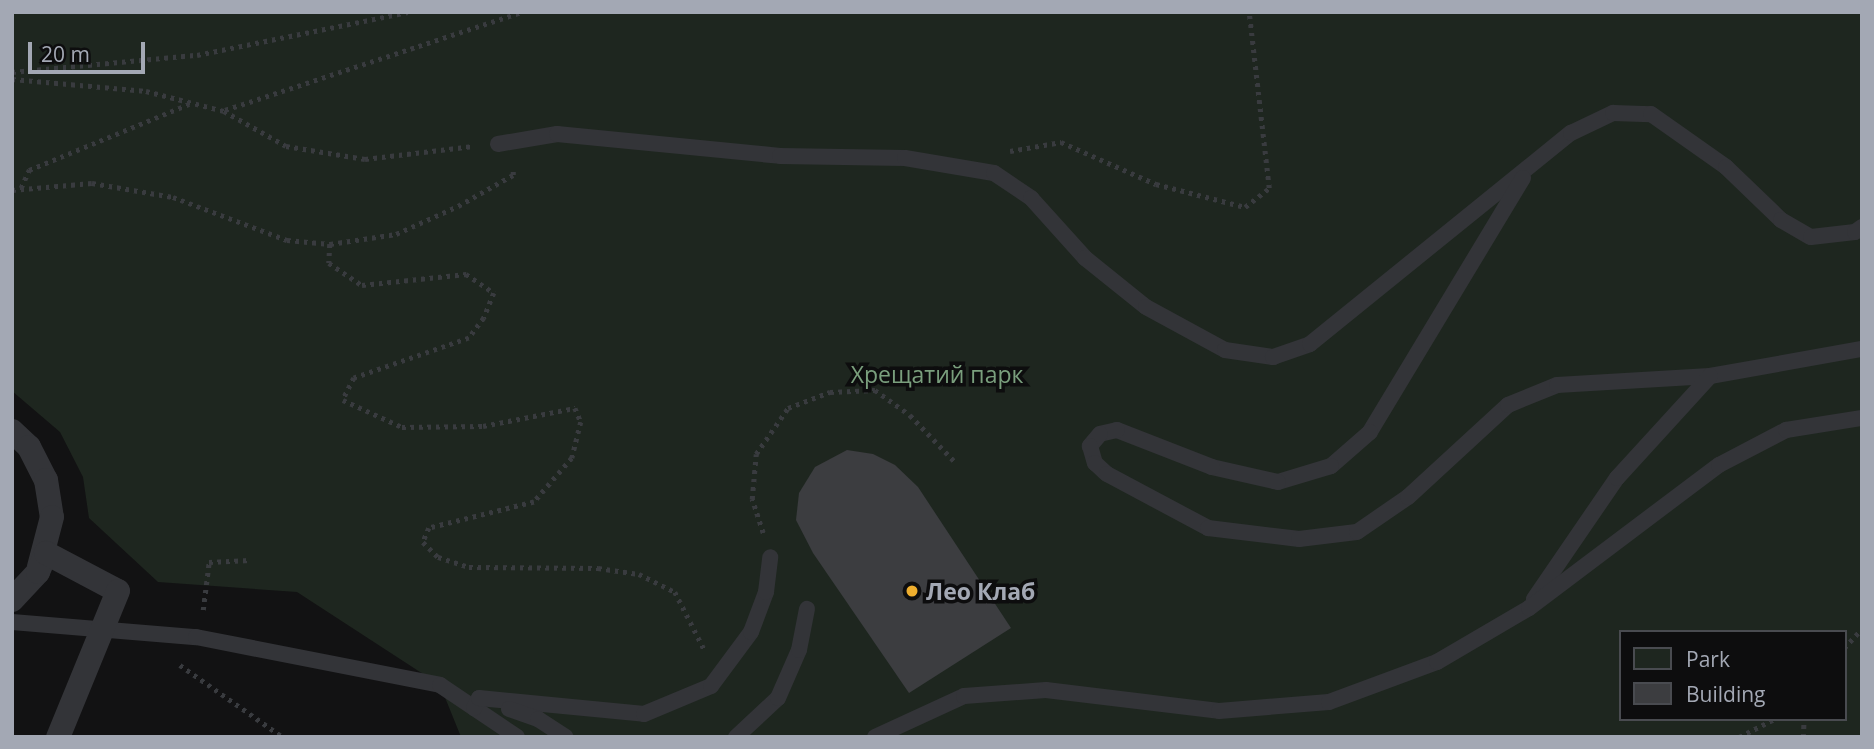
<!DOCTYPE html>
<html>
<head>
<meta charset="utf-8">
<style>
	body { margin:0 }
	#map { position:relative; width:1874px; height:749px; overflow:hidden; background:#121213; font-family:"Open Sans",sans-serif }
	div>[style] { position:absolute }
	[style*='--x'] { left:calc(var(--x)*1px); top:calc(var(--y)*1px); width:calc(var(--w)*1px); rotate:calc(var(--a)*1deg) }
	.green>* { inset:0; background:#1e261f }
	.building>* { inset:0; background:#3c3d40 }
	.path>* { height:4.5px; margin-top:-2.25px; transform-origin:0; background:repeating-linear-gradient(90deg,#393b3f 0 3.5px,transparent 0 8.5px) }
	.service>* { height:16px; margin:-8px; padding:0 8px; transform-origin:8px; border-radius:8px; background:#333438 }
	.pedestrian>* { height:24px; margin:-12px; padding:0 12px; transform-origin:12px; border-radius:12px; background:#333438 }
	.dots>* { width:19px; height:19px; translate:-50% -50%; box-sizing:border-box; border:4px solid #0d0d0e; border-radius:50% }
	span { translate:-50% -50%; white-space:nowrap; text-align:center; line-height:1.15; -webkit-text-stroke:7px #0d0d0e; paint-order:stroke }
	.park-label { font-size:23px; color:#7a9f7d }
	.poi-label { font-size:23px; color:#a3a8b4; font-weight:700 }
	.left { translate:0 -50%; text-align:left }
	.frame { position:absolute; inset:0; border:14px solid #a3a8b4; pointer-events:none }
	.legend { position:absolute; left:1619px; top:630px; width:228px; height:91px; box-sizing:border-box; background:#0d0d0e; border:2px solid #494b50; margin:0; padding:9px 12px; list-style:none; font-size:21px; color:#a3a8b4 }
	.legend li { display:flex; align-items:center; gap:14px; height:35px }
	.legend b { width:35px; border:2px solid #494b50 }
	.scale { position:absolute; left:28px; top:42px; width:117px; height:32px; box-sizing:border-box; border:4px solid #a3a8b4; border-top:0; padding-left:9px; font-size:21px; line-height:24px; white-space:nowrap; color:#a3a8b4; -webkit-text-stroke:5px #0d0d0e; paint-order:stroke }
</style>
</head>
<body>
<div id="map">
	<div class="green">
		<i style="clip-path:polygon(evenodd,12px 12px,1862px 12px,1862px 737px,461px 737px,440px 685px,297px 592px,158px 582px,89px 518px,83px 477px,60px 432px,12px 391px,12px 12px,1620px 632px,1844px 632px,1844px 719px,1620px 719px,1620px 632px)"></i>
	</div>
	<div class="building">
		<i style="clip-path:polygon(847px 450px,873px 454px,895px 465px,918px 487px,1011px 628px,909px 693px,813px 553px,796px 520px,799px 493px,815px 467px)"></i>
	</div>
	<div class="path">
		<i style="--x:12;--y:72;--w:186;--a:-5.3"></i>
		<i style="--x:197;--y:55;--w:215;--a:-11.5"></i>
		<i style="--x:12;--y:79;--w:135;--a:5.1"></i>
		<i style="--x:146;--y:91;--w:81;--a:14.4"></i>
		<i style="--x:224;--y:111;--w:71;--a:29.4"></i>
		<i style="--x:286;--y:146;--w:80;--a:9.3"></i>
		<i style="--x:365;--y:159;--w:109;--a:-6.9"></i>
		<i style="--x:225;--y:110;--w:312;--a:-18.3"></i>
		<i style="--x:1010;--y:151;--w:52;--a:-10"></i>
		<i style="--x:1061;--y:142;--w:104;--a:23.9"></i>
		<i style="--x:1156;--y:184;--w:92;--a:14.5"></i>
		<i style="--x:1245;--y:207;--w:31;--a:-38"></i>
		<i style="--x:1269;--y:188;--w:177;--a:-96.5"></i>
		<i style="--x:21;--y:188;--w:20;--a:-66"></i>
		<i style="--x:29;--y:170;--w:173;--a:-22.4"></i>
		<i style="--x:12;--y:190;--w:80;--a:-5"></i>
		<i style="--x:92;--y:183;--w:82;--a:9.8"></i>
		<i style="--x:173;--y:197;--w:122;--a:20.7"></i>
		<i style="--x:287;--y:240;--w:43;--a:5.3"></i>
		<i style="--x:330;--y:244;--w:67;--a:-8.6"></i>
		<i style="--x:396;--y:234;--w:68;--a:-24.3"></i>
		<i style="--x:458;--y:206;--w:63;--a:-29.4"></i>
		<i style="--x:513;--y:175;--w:6;--a:-90"></i>
		<i style="--x:330;--y:244;--w:19;--a:93"></i>
		<i style="--x:329;--y:263;--w:40;--a:34"></i>
		<i style="--x:362;--y:285;--w:105;--a:-6"></i>
		<i style="--x:466;--y:274;--w:34;--a:34"></i>
		<i style="--x:494;--y:293;--w:27;--a:112"></i>
		<i style="--x:484;--y:318;--w:25;--a:127"></i>
		<i style="--x:469;--y:338;--w:122;--a:160.8"></i>
		<i style="--x:354;--y:378;--w:25;--a:117"></i>
		<i style="--x:343;--y:400;--w:65;--a:24.6"></i>
		<i style="--x:402;--y:427;--w:81;--a:-0.7"></i>
		<i style="--x:483;--y:426;--w:94;--a:-11.1"></i>
		<i style="--x:575;--y:408;--w:15;--a:67"></i>
		<i style="--x:581;--y:422;--w:37;--a:104"></i>
		<i style="--x:572;--y:458;--w:58;--a:130.8"></i>
		<i style="--x:534;--y:502;--w:108;--a:166.1"></i>
		<i style="--x:429;--y:528;--w:15;--a:113"></i>
		<i style="--x:423;--y:542;--w:21;--a:45"></i>
		<i style="--x:438;--y:557;--w:33;--a:18"></i>
		<i style="--x:469;--y:567;--w:129;--a:0.4"></i>
		<i style="--x:598;--y:568;--w:41;--a:8.3"></i>
		<i style="--x:639;--y:574;--w:40;--a:26.6"></i>
		<i style="--x:675;--y:592;--w:64;--a:63"></i>
		<i style="--x:763;--y:533;--w:36;--a:-108"></i>
		<i style="--x:752;--y:499;--w:45;--a:-84.9"></i>
		<i style="--x:756;--y:454;--w:56;--a:-55.2"></i>
		<i style="--x:788;--y:408;--w:45;--a:-20.9"></i>
		<i style="--x:830;--y:392;--w:45;--a:-2.5"></i>
		<i style="--x:875;--y:390;--w:43;--a:35.5"></i>
		<i style="--x:910;--y:415;--w:65;--a:46.2"></i>
		<i style="--x:203;--y:610;--w:48;--a:-82.9"></i>
		<i style="--x:209;--y:562;--w:41;--a:-2.8"></i>
		<i style="--x:1844;--y:648;--w:26;--a:-47"></i>
		<i style="--x:180;--y:665;--w:126;--a:35"></i>
		<i style="--x:1739;--y:737;--w:39;--a:-27"></i>
		<i style="--x:1803;--y:737;--w:18;--a:-87"></i>
	</div>
	<div class="service">
		<i style="--x:498;--y:144;--w:60;--a:-9.6"></i>
		<i style="--x:557;--y:134;--w:224;--a:5.6"></i>
		<i style="--x:780;--y:156;--w:125;--a:0.9"></i>
		<i style="--x:905;--y:158;--w:90;--a:9.6"></i>
		<i style="--x:994;--y:173;--w:45;--a:34"></i>
		<i style="--x:1031;--y:198;--w:81;--a:48"></i>
		<i style="--x:1085;--y:258;--w:78;--a:38.8"></i>
		<i style="--x:1146;--y:307;--w:90;--a:28.6"></i>
		<i style="--x:1225;--y:350;--w:49;--a:8.3"></i>
		<i style="--x:1273;--y:357;--w:39;--a:-19"></i>
		<i style="--x:1310;--y:344;--w:336;--a:-39"></i>
		<i style="--x:1571;--y:133;--w:47;--a:-25.5"></i>
		<i style="--x:1613;--y:113;--w:38;--a:2"></i>
		<i style="--x:1651;--y:114;--w:92;--a:35.2"></i>
		<i style="--x:1726;--y:167;--w:76;--a:43.9"></i>
		<i style="--x:1781;--y:220;--w:34;--a:30"></i>
		<i style="--x:1811;--y:237;--w:44;--a:-6.5"></i>
		<i style="--x:1855;--y:232;--w:9;--a:-36"></i>
		<i style="--x:1523;--y:178;--w:297;--a:121.1"></i>
		<i style="--x:1370;--y:432;--w:52;--a:138.9"></i>
		<i style="--x:1331;--y:466;--w:55;--a:163.2"></i>
		<i style="--x:1278;--y:482;--w:68;--a:-167.2"></i>
		<i style="--x:1212;--y:467;--w:102;--a:-158.7"></i>
		<i style="--x:1117;--y:430;--w:17;--a:167"></i>
		<i style="--x:1100;--y:434;--w:16;--a:130"></i>
		<i style="--x:1090;--y:446;--w:18;--a:74"></i>
		<i style="--x:1095;--y:463;--w:16;--a:43"></i>
		<i style="--x:1107;--y:474;--w:115;--a:28.1"></i>
		<i style="--x:1208;--y:528;--w:92;--a:6.9"></i>
		<i style="--x:1299;--y:539;--w:58;--a:-6.9"></i>
		<i style="--x:1357;--y:532;--w:62;--a:-34.5"></i>
		<i style="--x:1408;--y:497;--w:136;--a:-42.6"></i>
		<i style="--x:1508;--y:405;--w:53;--a:-22.2"></i>
		<i style="--x:1557;--y:385;--w:153;--a:-3.4"></i>
		<i style="--x:1710;--y:376;--w:154;--a:-10.1"></i>
		<i style="--x:1534;--y:599;--w:147;--a:-55.6"></i>
		<i style="--x:1617;--y:478;--w:138;--a:-47.6"></i>
		<i style="--x:12;--y:622;--w:185;--a:4.7"></i>
		<i style="--x:196;--y:637;--w:249;--a:11.1"></i>
		<i style="--x:440;--y:685;--w:93;--a:34"></i>
		<i style="--x:474;--y:708;--w:11;--a:-63"></i>
		<i style="--x:479;--y:698;--w:166;--a:5.5"></i>
		<i style="--x:644;--y:714;--w:73;--a:-22.7"></i>
		<i style="--x:711;--y:686;--w:67;--a:-53.5"></i>
		<i style="--x:751;--y:632;--w:43;--a:-69.4"></i>
		<i style="--x:766;--y:592;--w:35;--a:-83"></i>
		<i style="--x:509;--y:709;--w:31;--a:19"></i>
		<i style="--x:538;--y:719;--w:33;--a:33"></i>
		<i style="--x:736;--y:737;--w:57;--a:-42.9"></i>
		<i style="--x:778;--y:698;--w:52;--a:-66.4"></i>
		<i style="--x:799;--y:650;--w:42;--a:-79"></i>
		<i style="--x:875;--y:737;--w:98;--a:-24.7"></i>
		<i style="--x:964;--y:696;--w:82;--a:-4.2"></i>
		<i style="--x:1046;--y:690;--w:174;--a:6.9"></i>
		<i style="--x:1219;--y:711;--w:110;--a:-4.7"></i>
		<i style="--x:1329;--y:702;--w:115;--a:-20.3"></i>
		<i style="--x:1437;--y:662;--w:107;--a:-30.4"></i>
		<i style="--x:1529;--y:608;--w:238;--a:-37"></i>
		<i style="--x:1719;--y:465;--w:76;--a:-27.6"></i>
		<i style="--x:1786;--y:430;--w:77;--a:-9"></i>
	</div>
	<div class="pedestrian">
		<i style="--x:12;--y:431;--w:23;--a:43"></i>
		<i style="--x:29;--y:447;--w:37;--a:63"></i>
		<i style="--x:46;--y:480;--w:37;--a:81"></i>
		<i style="--x:52;--y:517;--w:52;--a:104.6"></i>
		<i style="--x:12;--y:600;--w:38;--a:-47"></i>
		<i style="--x:38;--y:572;--w:21;--a:-67"></i>
		<i style="--x:46;--y:553;--w:81;--a:27.8"></i>
		<i style="--x:118;--y:591;--w:158;--a:112.3"></i>
	</div>
	<div class="dots">
		<i style="left:912px;top:591px;background:#eeae2e"></i>
	</div>
	<div class="park-label">
		<span style="left:937px;top:374px">Хрещатий парк</span>
	</div>
	<div class="poi-label">
		<span class="left" style="left:926px;top:591px">Лео Клаб</span>
	</div>
	<div class="frame"></div>
	<ul class="legend">
	<li><b style="height:19px;background:#1e261f"></b>Park</li>
	<li><b style="height:19px;background:#3c3d40"></b>Building</li>
	</ul>
	<div class="scale">20 m</div>
</div>
</body>
</html>
